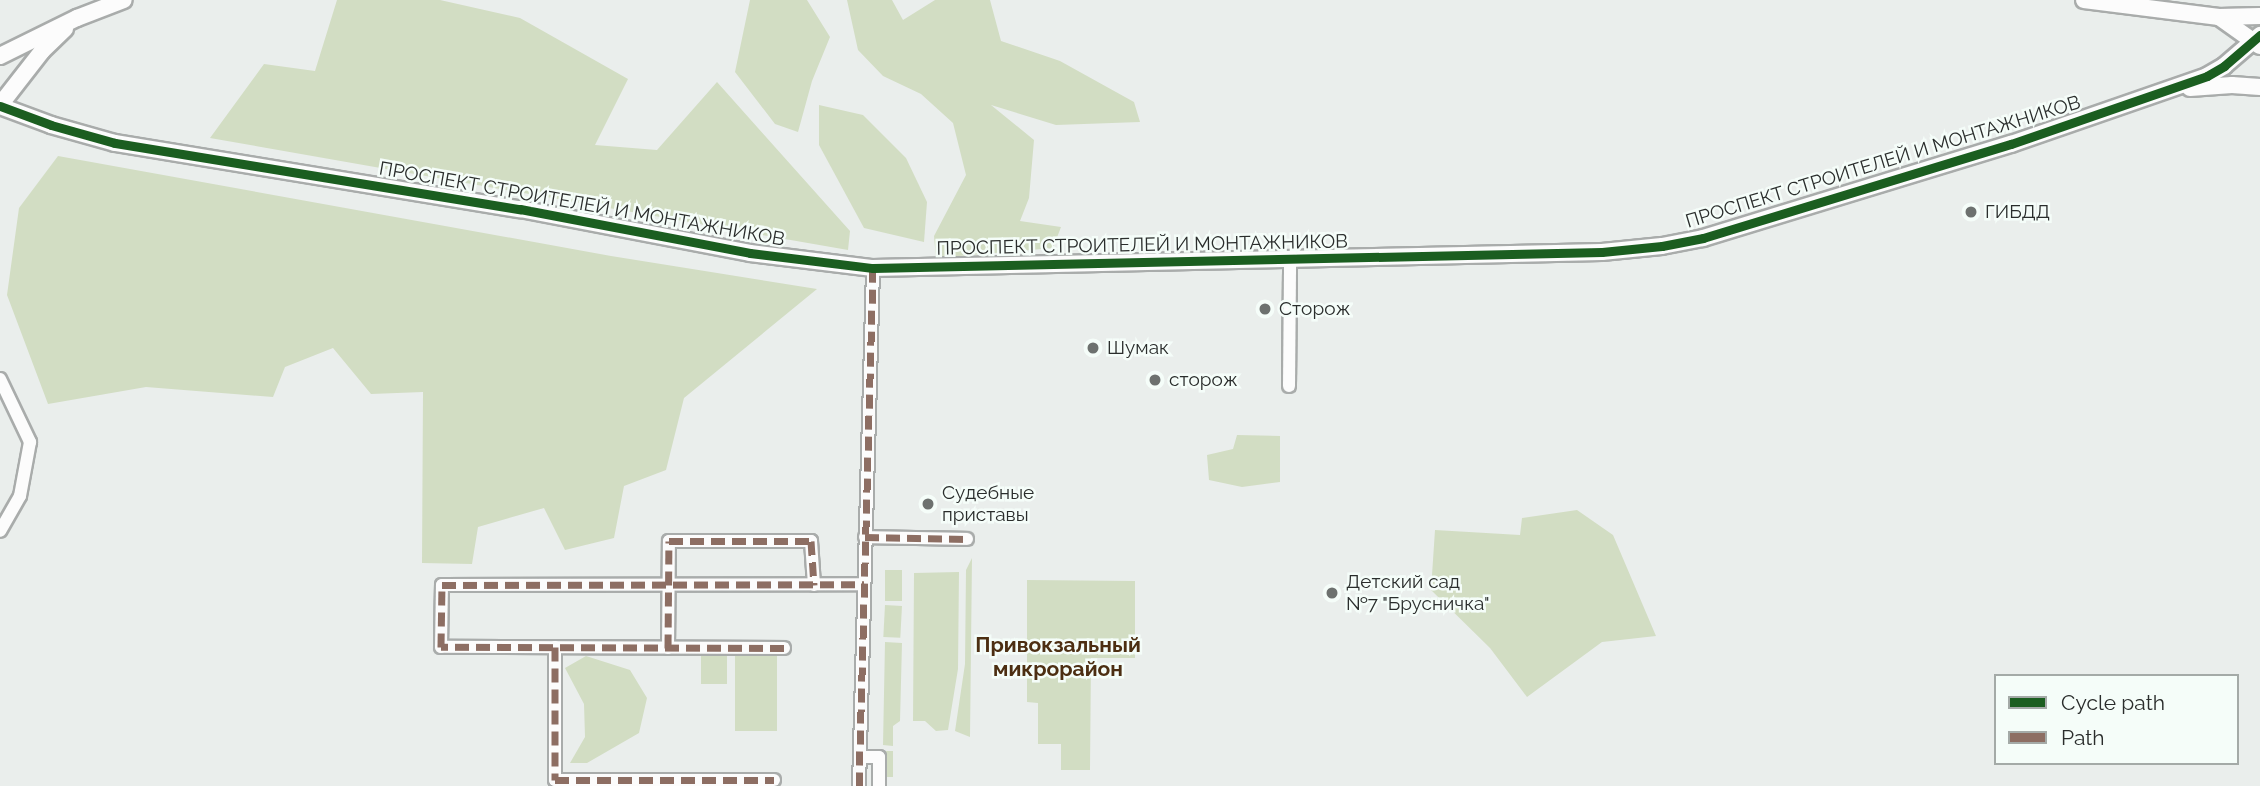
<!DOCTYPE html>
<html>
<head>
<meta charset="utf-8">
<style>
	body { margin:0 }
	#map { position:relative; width:2260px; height:786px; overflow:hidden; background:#eaeeec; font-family:Raleway,sans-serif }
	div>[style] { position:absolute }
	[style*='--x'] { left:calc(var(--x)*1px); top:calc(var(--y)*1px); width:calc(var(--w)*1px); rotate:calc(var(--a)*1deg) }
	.green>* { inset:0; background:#d2ddc3; transform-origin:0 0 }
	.roads { filter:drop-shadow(2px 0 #a9acab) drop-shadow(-2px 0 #a9acab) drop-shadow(0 2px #a9acab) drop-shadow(0 -2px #a9acab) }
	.minor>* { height:12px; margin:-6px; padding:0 6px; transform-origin:6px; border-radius:6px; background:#fcfcfc }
	.tertiary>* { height:16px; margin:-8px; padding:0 8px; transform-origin:8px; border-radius:8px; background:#fcfcfc }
	.quiet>* { height:7px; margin-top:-3.5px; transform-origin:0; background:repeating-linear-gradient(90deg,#8d6e63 0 14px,transparent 0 21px) }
	.cycleway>* { height:9px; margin:-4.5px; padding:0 4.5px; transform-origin:4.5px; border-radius:4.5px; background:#1b5e20 }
	.dots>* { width:19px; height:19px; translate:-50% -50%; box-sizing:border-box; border:4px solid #f5fdf9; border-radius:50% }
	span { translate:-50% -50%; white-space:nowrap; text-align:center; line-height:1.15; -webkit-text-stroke:5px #f5fdf9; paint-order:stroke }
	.street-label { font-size:19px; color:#2a2d2c }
	.poi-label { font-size:19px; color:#2a2d2c }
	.left { translate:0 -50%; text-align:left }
	.neighbourhood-label { font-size:21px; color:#4c2e12; font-weight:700 }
	.legend { position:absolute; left:1994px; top:674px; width:245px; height:91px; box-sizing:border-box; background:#f5fdf9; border:2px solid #a4aaa7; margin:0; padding:9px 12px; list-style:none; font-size:21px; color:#2a2d2c }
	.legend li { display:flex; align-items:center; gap:14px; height:35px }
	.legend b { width:35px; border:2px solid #a4aaa7 }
</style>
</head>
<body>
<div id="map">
	<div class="green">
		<i style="clip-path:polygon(337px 0,440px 0,520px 18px,628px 79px,595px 145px,657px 150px,717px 82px,850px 231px,848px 250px,210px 138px,264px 64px,315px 71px)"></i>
		<i style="clip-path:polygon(750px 0,807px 0,830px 37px,812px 81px,798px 132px,775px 124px,735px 72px)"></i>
		<i style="clip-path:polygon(847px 0,892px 0,903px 20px,935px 0,990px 0,1001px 41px,1060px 61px,1134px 102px,1140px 122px,1056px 125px,991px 105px,1034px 140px,1029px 198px,1020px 221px,1061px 227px,1053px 248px,936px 258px,934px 236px,966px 175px,953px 123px,921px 94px,883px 76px,858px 50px)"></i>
		<i style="clip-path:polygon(819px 105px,863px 115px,906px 158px,927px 202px,924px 242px,864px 228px,819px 145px)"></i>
		<i style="clip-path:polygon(58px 156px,611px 256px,817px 289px,684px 398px,666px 470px,624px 486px,614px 538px,565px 550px,544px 508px,478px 527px,472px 564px,422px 563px,423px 392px,371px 394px,333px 348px,285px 367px,273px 397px,146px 387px,48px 404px,7px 295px,19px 208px)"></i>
		<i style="clip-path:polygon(1237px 435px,1280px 436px,1280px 482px,1242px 487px,1209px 480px,1207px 455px,1233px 449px)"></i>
		<i style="clip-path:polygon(1577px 510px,1613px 535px,1656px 636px,1602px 642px,1527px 697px,1490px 648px,1431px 590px,1435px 530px,1520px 535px,1522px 518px)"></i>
		<i style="clip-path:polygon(972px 558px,970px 737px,955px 731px,965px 664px,966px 570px)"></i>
		<i style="left:885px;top:570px;width:17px;height:31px"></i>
		<i style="clip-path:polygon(959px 572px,958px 669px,948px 730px,936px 731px,925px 721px,913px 721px,914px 573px)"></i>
		<i style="clip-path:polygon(1027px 580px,1135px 581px,1135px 658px,1091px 658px,1090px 770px,1061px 770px,1061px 744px,1038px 744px,1038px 703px,1027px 702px)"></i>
		<i style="left:885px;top:605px;width:17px;height:32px;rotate:3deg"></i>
		<i style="clip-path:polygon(885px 642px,902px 643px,900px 721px,893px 726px,893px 746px,883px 745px)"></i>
		<i style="left:701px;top:655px;width:26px;height:29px"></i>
		<i style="clip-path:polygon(586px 656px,630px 670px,647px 698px,639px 733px,587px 763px,570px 763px,585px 737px,584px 704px,565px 668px)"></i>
		<i style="left:735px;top:656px;width:42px;height:75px"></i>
		<i style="left:883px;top:751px;width:10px;height:26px"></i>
	</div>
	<div class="roads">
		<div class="minor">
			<i style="--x:0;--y:379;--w:70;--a:64.5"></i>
			<i style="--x:30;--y:442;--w:55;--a:100.5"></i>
			<i style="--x:20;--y:496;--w:40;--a:119.7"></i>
			<i style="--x:1289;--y:386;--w:127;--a:-89.5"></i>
			<i style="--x:865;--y:537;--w:102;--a:1.1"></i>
			<i style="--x:555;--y:647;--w:133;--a:90"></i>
			<i style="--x:555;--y:780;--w:219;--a:0"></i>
			<i style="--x:668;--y:648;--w:107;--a:-89.5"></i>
			<i style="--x:669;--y:541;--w:142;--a:0"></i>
			<i style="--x:811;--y:541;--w:44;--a:86.1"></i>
			<i style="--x:784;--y:648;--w:343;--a:-179.8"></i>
			<i style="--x:441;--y:647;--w:62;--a:-89.1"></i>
			<i style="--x:442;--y:585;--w:422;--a:-0.1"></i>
			<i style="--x:860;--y:757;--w:19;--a:0"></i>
			<i style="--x:879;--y:757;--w:29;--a:90"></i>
			<i style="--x:859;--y:786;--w:518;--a:-88.45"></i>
		</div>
		<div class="tertiary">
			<i style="--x:2084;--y:0;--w:136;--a:7.2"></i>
			<i style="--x:2219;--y:17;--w:41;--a:-1.4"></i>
			<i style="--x:2219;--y:17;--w:50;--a:35.3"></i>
			<i style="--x:0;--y:56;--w:86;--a:-26.3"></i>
			<i style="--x:77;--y:18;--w:50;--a:-21"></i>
			<i style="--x:2190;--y:88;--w:42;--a:-4.1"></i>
			<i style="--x:2232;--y:85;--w:28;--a:4"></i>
			<i style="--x:0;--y:105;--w:68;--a:-52.1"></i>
			<i style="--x:42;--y:51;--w:32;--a:-44"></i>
			<i style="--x:0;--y:106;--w:54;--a:20.4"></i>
			<i style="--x:51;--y:125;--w:66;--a:15.7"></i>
			<i style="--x:115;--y:143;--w:410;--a:9.3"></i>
			<i style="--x:520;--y:209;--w:234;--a:10.8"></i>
			<i style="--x:750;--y:253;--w:124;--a:7"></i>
			<i style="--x:873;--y:268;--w:729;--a:-1.26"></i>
			<i style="--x:1602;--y:252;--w:60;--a:-5.7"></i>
			<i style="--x:1662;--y:246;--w:42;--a:-11"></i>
			<i style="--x:1703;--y:238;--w:322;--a:-17"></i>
			<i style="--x:2011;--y:144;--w:207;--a:-19.1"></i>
			<i style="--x:2207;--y:76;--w:20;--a:-30"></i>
			<i style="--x:2224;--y:66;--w:48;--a:-40.7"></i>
		</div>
	</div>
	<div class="quiet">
		<i style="--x:865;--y:537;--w:102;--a:1.1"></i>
		<i style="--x:555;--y:647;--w:133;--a:90"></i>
		<i style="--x:555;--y:780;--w:219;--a:0"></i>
		<i style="--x:668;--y:648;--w:107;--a:-89.5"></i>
		<i style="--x:669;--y:541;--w:142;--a:0"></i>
		<i style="--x:811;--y:541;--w:44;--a:86.1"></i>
		<i style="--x:784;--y:648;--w:343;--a:-179.8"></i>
		<i style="--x:441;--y:647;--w:62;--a:-89.1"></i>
		<i style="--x:442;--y:585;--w:422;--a:-0.1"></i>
		<i style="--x:859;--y:786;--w:518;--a:-88.45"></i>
	</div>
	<div class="cycleway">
		<i style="--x:0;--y:106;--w:54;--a:20.4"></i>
		<i style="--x:51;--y:125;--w:66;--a:15.7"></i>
		<i style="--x:115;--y:143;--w:410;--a:9.3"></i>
		<i style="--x:520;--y:209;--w:234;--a:10.8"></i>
		<i style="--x:750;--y:253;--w:124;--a:7"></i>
		<i style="--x:873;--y:268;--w:729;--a:-1.26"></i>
		<i style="--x:1602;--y:252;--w:60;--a:-5.7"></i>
		<i style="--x:1662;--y:246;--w:42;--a:-11"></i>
		<i style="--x:1703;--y:238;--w:322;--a:-17"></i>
		<i style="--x:2011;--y:144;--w:207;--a:-19.1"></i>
		<i style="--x:2207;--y:76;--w:20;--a:-30"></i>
		<i style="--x:2224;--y:66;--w:48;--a:-40.7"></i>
	</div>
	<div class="dots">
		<i style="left:1971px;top:212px;background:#6d716f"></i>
		<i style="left:1265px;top:309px;background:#6d716f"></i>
		<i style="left:1093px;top:348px;background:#6d716f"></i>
		<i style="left:1155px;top:380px;background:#6d716f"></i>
		<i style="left:928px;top:504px;background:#6d716f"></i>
		<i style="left:1332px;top:593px;background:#6d716f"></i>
	</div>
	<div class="street-label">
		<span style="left:1883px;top:162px;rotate:-17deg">ПРОСПЕКТ СТРОИТЕЛЕЙ И МОНТАЖНИКОВ</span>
		<span style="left:582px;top:204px;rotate:10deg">ПРОСПЕКТ СТРОИТЕЛЕЙ И МОНТАЖНИКОВ</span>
		<span style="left:1142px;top:245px;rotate:-1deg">ПРОСПЕКТ СТРОИТЕЛЕЙ И МОНТАЖНИКОВ</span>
	</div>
	<div class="poi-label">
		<span class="left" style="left:1985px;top:212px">ГИБДД</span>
		<span class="left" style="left:1279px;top:309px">Сторож</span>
		<span class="left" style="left:1107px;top:348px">Шумак</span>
		<span class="left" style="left:1169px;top:380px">сторож</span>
		<span class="left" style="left:942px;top:504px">Судебные<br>приставы</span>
		<span class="left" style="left:1346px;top:593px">Детский сад<br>№7 "Брусничка"</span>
	</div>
	<div class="neighbourhood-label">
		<span style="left:1058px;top:657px">Привокзальный<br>микрорайон</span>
	</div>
	<ul class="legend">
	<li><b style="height:9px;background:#1b5e20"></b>Cycle path</li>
	<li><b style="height:9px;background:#8d6e63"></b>Path</li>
	</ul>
</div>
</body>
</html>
